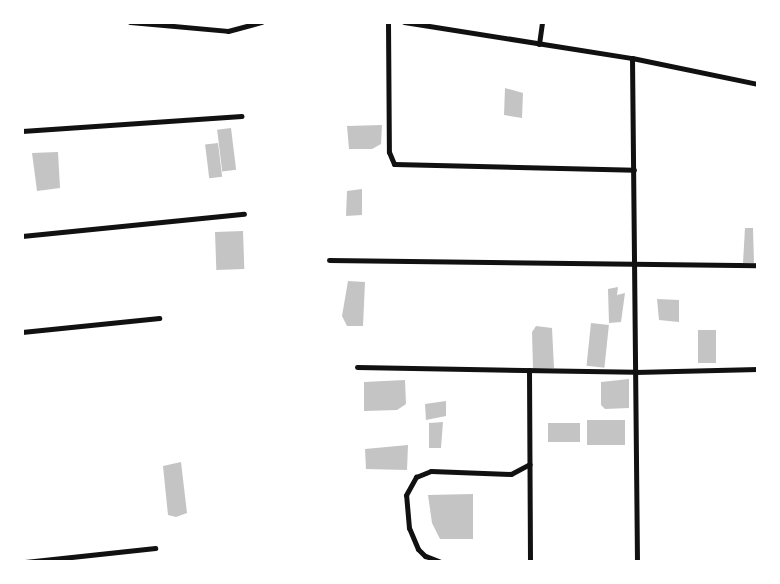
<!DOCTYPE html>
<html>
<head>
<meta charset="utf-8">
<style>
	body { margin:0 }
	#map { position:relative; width:780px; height:584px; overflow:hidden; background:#fff; font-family:"Zilla Slab",serif }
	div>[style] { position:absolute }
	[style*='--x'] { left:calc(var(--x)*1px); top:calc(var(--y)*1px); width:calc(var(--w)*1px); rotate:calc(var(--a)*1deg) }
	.building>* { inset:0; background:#c4c4c4; transform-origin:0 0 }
	.minor>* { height:5px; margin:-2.5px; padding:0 2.5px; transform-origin:2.5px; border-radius:2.5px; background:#111 }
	span { translate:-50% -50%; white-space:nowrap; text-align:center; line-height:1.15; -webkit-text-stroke:5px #fff; paint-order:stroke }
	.frame { position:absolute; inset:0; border:24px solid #fff; pointer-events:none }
</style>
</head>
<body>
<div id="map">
	<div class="building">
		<i style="clip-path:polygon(505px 88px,523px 93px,522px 118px,504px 115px)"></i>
		<i style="clip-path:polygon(382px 125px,381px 144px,372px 149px,349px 149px,347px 126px)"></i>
		<i style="left:231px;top:128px;width:42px;height:14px;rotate:83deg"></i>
		<i style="left:218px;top:143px;width:34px;height:13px;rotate:83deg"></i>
		<i style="clip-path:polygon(58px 152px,60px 188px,37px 191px,32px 153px)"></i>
		<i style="clip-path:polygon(362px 189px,362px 215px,346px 216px,347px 191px)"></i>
		<i style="clip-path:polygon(745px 228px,753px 228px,754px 263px,743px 263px)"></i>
		<i style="left:243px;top:231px;width:38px;height:28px;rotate:88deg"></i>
		<i style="clip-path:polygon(348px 281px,365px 282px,363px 326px,347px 326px,342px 316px)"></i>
		<i style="clip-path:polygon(618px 287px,617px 295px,625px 293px,621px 322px,609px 323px,608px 289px)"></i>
		<i style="clip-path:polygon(657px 299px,679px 300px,679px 322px,659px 320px)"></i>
		<i style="left:591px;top:323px;width:18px;height:43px;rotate:6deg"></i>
		<i style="clip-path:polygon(536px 326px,552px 328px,554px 368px,533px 369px,532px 332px)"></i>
		<i style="left:698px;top:330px;width:18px;height:33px"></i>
		<i style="clip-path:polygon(629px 379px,629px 408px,605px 409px,601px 405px,601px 382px)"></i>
		<i style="clip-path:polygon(405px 380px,406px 404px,397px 410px,364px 411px,364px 382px)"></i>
		<i style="clip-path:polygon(446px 401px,446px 416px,426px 420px,425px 404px)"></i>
		<i style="left:625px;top:420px;width:25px;height:38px;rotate:90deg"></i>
		<i style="clip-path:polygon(443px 422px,441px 448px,429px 448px,429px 423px)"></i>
		<i style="left:548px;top:423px;width:32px;height:19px"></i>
		<i style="clip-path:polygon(408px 445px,407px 470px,366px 469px,365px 449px)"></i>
		<i style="clip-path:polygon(181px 462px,187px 513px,176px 517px,168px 515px,163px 466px)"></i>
		<i style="clip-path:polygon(473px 494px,473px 539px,440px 539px,432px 523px,428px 495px)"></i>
	</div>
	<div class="minor">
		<i style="--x:130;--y:22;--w:98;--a:5.2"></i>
		<i style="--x:228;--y:31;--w:35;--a:-15"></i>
		<i style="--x:388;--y:22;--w:130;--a:89.6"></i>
		<i style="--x:389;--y:152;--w:13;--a:67"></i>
		<i style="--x:394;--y:164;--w:240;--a:1.4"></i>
		<i style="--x:404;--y:22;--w:231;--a:9"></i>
		<i style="--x:632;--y:58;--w:129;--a:11.7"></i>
		<i style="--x:539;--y:44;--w:22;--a:-82"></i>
		<i style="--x:632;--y:58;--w:504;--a:89.43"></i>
		<i style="--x:22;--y:131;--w:220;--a:-3.9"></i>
		<i style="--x:22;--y:236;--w:223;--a:-5.7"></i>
		<i style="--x:329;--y:260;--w:429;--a:0.7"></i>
		<i style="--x:22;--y:332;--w:138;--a:-5.8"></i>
		<i style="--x:357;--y:367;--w:278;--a:1"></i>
		<i style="--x:635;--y:372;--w:123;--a:-1.4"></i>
		<i style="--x:529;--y:370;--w:192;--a:89.7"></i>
		<i style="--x:25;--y:562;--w:131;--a:-6.1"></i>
		<i style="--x:441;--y:562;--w:17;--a:-159"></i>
		<i style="--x:425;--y:556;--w:10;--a:-135"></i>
		<i style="--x:418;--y:549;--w:23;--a:-113"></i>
		<i style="--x:409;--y:528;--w:33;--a:-95"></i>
		<i style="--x:406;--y:495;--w:21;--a:-61"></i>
		<i style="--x:416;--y:477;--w:16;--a:-22"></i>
		<i style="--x:431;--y:471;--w:80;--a:2.1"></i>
		<i style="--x:511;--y:474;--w:21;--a:-28"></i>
	</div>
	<div class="frame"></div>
</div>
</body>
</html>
